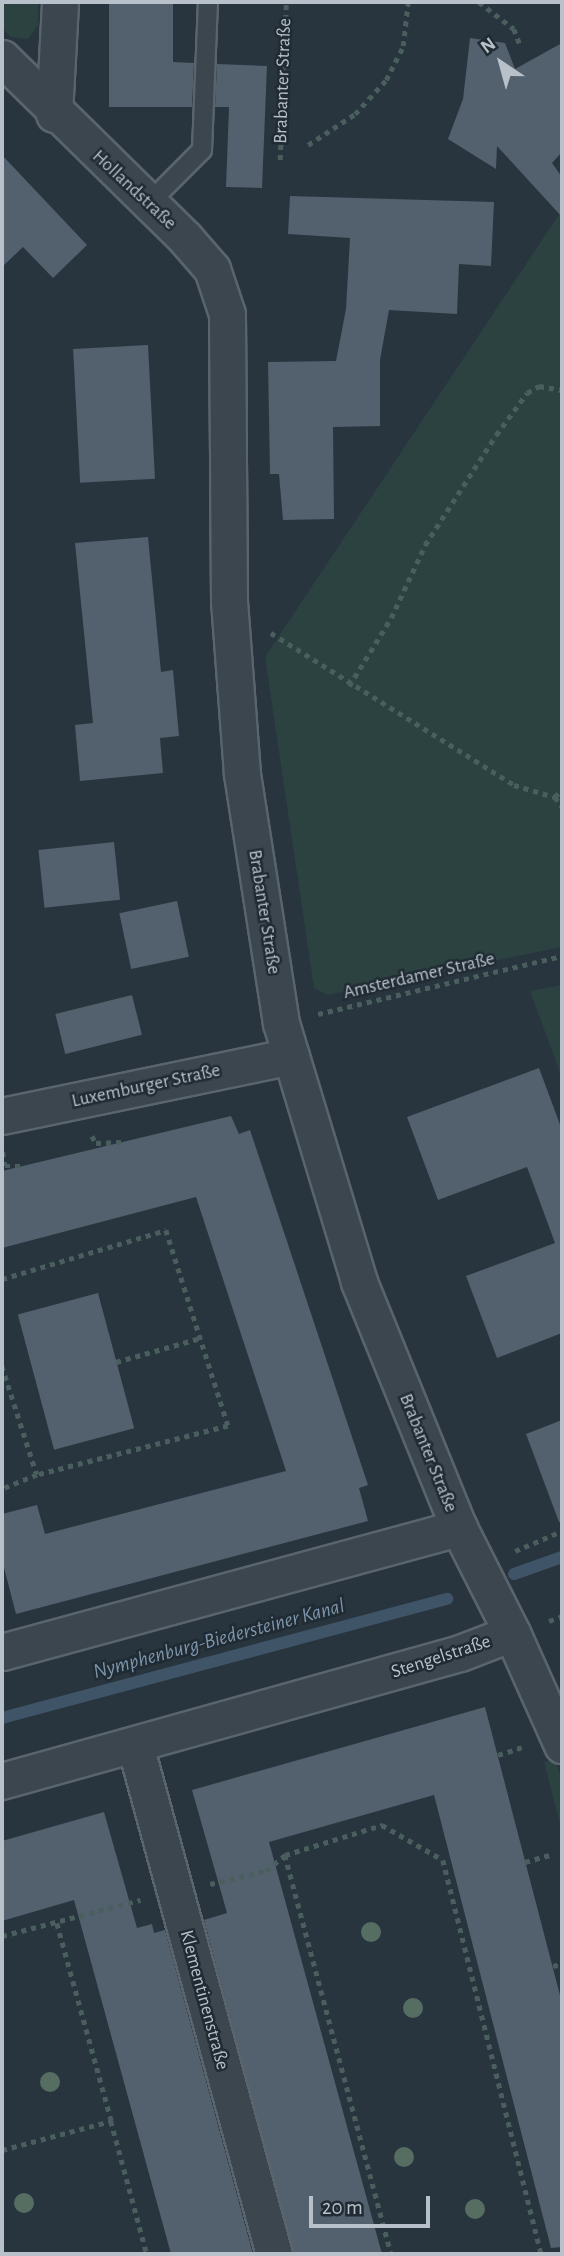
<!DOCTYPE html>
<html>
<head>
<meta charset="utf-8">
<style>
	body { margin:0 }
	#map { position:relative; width:564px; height:2256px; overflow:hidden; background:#28353f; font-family:"Alegreya Sans",sans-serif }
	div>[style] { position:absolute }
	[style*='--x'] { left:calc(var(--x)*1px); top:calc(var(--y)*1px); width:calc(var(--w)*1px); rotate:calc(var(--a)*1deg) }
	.green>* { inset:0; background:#2b4241 }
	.stream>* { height:12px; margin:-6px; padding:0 6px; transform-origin:6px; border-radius:6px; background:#3f5467 }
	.building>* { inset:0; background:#53606d; transform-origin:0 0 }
	.path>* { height:4.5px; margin-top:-2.25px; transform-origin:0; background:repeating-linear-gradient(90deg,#4a5e5e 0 5px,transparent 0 10px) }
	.roads { filter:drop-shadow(2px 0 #5a646d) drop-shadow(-2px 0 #5a646d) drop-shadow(0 2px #5a646d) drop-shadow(0 -2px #5a646d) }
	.lane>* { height:18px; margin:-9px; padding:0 9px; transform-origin:9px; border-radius:9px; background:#3c464f }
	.street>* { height:35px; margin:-17.5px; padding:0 17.5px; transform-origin:17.5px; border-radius:17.5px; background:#3c464f }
	.trees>* { width:20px; height:20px; margin:-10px; border-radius:50%; background:#556e61 }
	span { translate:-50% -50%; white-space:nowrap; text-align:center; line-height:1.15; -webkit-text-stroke:5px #212b34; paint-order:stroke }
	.street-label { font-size:19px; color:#b8c1ca }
	.water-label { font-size:21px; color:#7c95aa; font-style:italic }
	.frame { position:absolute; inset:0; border:4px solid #b8c1ca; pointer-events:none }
	.north { position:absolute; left:466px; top:28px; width:70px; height:70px; -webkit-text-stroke:5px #212b34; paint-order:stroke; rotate:324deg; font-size:19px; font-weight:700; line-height:28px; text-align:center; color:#b8c1ca }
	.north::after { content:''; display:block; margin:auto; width:24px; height:32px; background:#b8c1ca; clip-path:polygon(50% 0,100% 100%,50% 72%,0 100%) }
	.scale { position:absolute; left:309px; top:2196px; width:121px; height:32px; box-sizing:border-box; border:4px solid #b8c1ca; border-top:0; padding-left:9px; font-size:21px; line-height:24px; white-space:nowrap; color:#b8c1ca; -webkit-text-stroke:5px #212b34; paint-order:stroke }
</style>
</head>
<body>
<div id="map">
	<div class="green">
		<i style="clip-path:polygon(2px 2px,38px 2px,38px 25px,28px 39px,11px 37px,2px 28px)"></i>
		<i style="clip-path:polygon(562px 210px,562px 947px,328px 995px,314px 988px,265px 657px)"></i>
		<i style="clip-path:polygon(562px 985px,562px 1078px,530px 991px)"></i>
		<i style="clip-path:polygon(554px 1760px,562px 1778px,562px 1832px,544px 1762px)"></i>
	</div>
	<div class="stream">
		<i style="--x:514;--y:1574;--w:51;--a:-19.5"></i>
		<i style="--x:2;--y:1718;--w:461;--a:-15"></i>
	</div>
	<div class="building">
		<i style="clip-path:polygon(109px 2px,173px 2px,173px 62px,194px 63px,192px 107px,109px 107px)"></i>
		<i style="clip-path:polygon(470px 38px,505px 43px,515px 69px,562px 43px,562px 152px,552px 163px,562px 177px,562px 217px,497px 146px,496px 169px,448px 139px,463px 99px)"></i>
		<i style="clip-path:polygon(217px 64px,267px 66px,262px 188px,226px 187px,229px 107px,215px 107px)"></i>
		<i style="clip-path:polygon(2px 155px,87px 245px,53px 278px,23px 247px,2px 267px)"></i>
		<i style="clip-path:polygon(290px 196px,494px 202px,491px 266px,459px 264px,457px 314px,389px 310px,380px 360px,380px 426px,333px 427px,334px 519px,283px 520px,279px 474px,270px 474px,268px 362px,336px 361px,346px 309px,350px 238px,288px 234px)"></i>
		<i style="left:148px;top:345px;width:134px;height:75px;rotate:87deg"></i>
		<i style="clip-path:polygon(148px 537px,161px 672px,173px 670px,179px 736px,160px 738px,163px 773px,80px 781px,75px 725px,93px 723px,75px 543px)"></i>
		<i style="left:114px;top:842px;width:58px;height:76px;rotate:84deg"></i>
		<i style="left:177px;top:901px;width:57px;height:59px;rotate:78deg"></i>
		<i style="left:132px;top:995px;width:41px;height:79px;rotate:76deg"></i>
		<i style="clip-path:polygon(539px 1068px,562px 1130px,562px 1333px,497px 1358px,466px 1276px,555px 1243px,527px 1167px,438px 1200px,407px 1117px)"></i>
		<i style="clip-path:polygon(231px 1116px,239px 1134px,250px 1130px,368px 1485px,359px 1488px,368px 1521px,16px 1614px,2px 1560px,2px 1514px,37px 1505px,45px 1534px,286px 1471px,196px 1197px,2px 1248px,2px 1171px)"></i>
		<i style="left:98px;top:1293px;width:140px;height:83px;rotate:75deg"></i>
		<i style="clip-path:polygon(562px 1420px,562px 1522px,559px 1522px,526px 1434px)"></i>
		<i style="clip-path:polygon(485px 1707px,562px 2003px,562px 2247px,551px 2248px,434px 1795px,269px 1842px,382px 2254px,294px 2254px,204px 1920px,227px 1913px,192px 1790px)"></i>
		<i style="clip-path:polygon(104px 1812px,137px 1928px,152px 1924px,154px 1933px,165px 1930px,253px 2254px,171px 2254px,74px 1900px,2px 1921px,2px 1841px)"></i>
	</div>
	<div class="path">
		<i style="--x:479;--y:2;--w:44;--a:37.6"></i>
		<i style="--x:514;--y:29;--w:17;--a:69"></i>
		<i style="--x:308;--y:145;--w:56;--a:-33.4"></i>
		<i style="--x:355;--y:114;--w:46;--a:-47.6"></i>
		<i style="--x:386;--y:80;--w:38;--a:-63"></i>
		<i style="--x:403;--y:46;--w:44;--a:-83.5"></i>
		<i style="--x:280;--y:160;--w:158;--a:-87.8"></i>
		<i style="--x:271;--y:633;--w:287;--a:32"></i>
		<i style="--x:514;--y:785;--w:43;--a:16.3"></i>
		<i style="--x:555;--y:797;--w:12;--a:55"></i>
		<i style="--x:349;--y:686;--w:80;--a:-58.3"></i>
		<i style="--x:391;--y:618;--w:81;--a:-65"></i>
		<i style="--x:425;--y:545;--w:131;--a:-57.2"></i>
		<i style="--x:496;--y:435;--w:52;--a:-53.6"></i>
		<i style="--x:527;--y:393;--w:14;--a:-30"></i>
		<i style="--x:539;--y:386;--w:23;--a:10"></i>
		<i style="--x:555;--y:797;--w:11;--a:-49"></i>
		<i style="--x:318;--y:1014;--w:251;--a:-13.4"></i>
		<i style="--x:92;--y:1136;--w:8;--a:60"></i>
		<i style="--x:96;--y:1143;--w:27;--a:-2"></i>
		<i style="--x:3;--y:1152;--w:14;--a:82"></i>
		<i style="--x:5;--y:1166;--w:20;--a:0"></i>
		<i style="--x:2;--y:1279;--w:171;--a:-16.6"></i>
		<i style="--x:166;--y:1230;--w:206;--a:72.4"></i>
		<i style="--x:228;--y:1426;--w:197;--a:165.6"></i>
		<i style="--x:116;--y:1362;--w:88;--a:-15.8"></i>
		<i style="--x:2;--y:1366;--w:114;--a:72.2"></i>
		<i style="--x:37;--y:1475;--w:38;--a:158"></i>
		<i style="--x:515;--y:1551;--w:51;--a:-23.1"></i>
		<i style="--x:549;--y:1621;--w:14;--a:-21"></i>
		<i style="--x:498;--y:1755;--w:26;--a:-18"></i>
		<i style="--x:285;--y:1855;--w:413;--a:75.1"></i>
		<i style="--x:525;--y:1862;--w:29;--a:-16"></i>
		<i style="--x:210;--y:1884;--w:57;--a:-13.1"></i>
		<i style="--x:266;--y:1871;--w:25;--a:-40"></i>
		<i style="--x:285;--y:1855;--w:102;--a:-17.2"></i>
		<i style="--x:382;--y:1825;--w:70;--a:29.8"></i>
		<i style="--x:443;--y:1860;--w:406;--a:76"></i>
		<i style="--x:2;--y:1936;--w:143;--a:-14.6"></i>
		<i style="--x:553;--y:1966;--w:9;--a:-13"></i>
		<i style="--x:111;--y:2121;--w:138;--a:74.9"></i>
		<i style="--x:2;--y:2150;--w:113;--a:-14.9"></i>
		<i style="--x:111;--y:2121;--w:206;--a:-105.4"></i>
	</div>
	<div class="roads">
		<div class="lane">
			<i style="--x:149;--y:203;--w:75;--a:-45"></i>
			<i style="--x:202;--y:150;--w:148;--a:-87.7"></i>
		</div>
		<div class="street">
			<i style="--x:2;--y:58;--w:257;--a:44.5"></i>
			<i style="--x:185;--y:238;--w:41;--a:48.9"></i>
			<i style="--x:212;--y:269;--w:47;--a:71.6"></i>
			<i style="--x:227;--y:314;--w:287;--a:89.6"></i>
			<i style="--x:229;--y:601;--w:173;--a:85.7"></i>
			<i style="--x:242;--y:774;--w:252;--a:81.1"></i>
			<i style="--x:281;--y:1023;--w:270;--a:73.2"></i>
			<i style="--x:359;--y:1282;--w:266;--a:67.9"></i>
			<i style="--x:459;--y:1528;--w:118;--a:63.2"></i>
			<i style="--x:512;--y:1633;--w:56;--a:159"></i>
			<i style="--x:460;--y:1653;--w:476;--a:164.4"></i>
			<i style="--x:54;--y:114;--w:112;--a:-86.9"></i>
			<i style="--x:2;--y:1116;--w:295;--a:-11.7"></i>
			<i style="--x:512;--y:1633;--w:123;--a:65.9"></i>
			<i style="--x:2;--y:1652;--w:474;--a:-15.2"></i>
			<i style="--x:135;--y:1745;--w:528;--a:74.73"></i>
		</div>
	</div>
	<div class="trees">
		<i style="left:371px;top:1932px"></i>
		<i style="left:413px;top:2008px"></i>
		<i style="left:50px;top:2082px"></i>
		<i style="left:404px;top:2157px"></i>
		<i style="left:24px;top:2203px"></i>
		<i style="left:475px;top:2209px"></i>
	</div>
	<div class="street-label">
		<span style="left:283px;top:81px;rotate:-88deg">Brabanter Straße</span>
		<span style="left:134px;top:190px;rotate:43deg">Hollandstraße</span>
		<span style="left:264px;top:912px;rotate:81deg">Brabanter Straße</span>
		<span style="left:419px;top:976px;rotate:-13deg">Amsterdamer Straße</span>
		<span style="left:146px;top:1086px;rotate:-12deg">Luxemburger Straße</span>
		<span style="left:428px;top:1453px;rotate:68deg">Brabanter Straße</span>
		<span style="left:441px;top:1657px;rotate:-18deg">Stengelstraße</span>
		<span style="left:204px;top:2000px;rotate:75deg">Klementinenstraße</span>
	</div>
	<div class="water-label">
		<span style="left:219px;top:1639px;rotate:-15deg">Nymphenburg-Biedersteiner Kanal</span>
	</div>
	<div class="frame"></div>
	<div class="north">N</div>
	<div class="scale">20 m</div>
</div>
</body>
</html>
